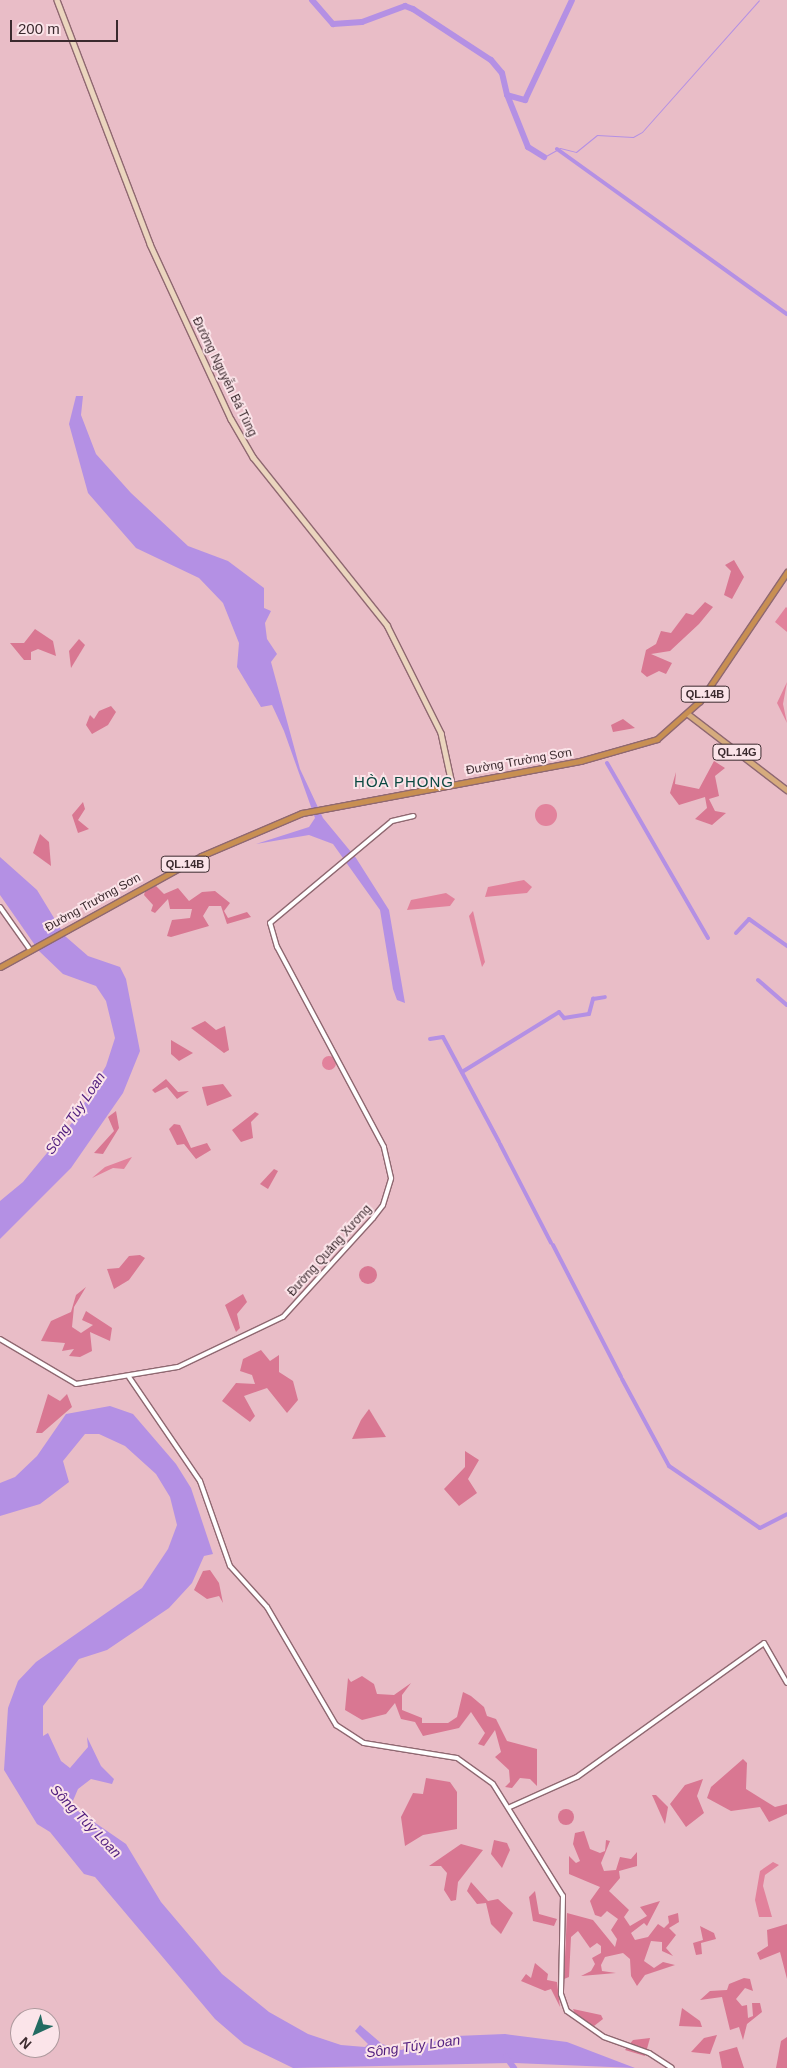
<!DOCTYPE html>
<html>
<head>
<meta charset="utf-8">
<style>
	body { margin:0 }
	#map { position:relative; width:787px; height:2068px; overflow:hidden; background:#e9bdc7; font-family:Arial,sans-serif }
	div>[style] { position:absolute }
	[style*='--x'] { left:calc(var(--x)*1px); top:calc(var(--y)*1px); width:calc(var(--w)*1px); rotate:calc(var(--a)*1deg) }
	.green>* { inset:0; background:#e2829c }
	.round { border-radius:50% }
	.forest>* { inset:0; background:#d97792 }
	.water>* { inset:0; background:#b490e4 }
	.stream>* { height:1px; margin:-0.5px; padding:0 0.5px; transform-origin:0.5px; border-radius:0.5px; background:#b490e4 }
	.canal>* { height:4px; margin:-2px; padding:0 2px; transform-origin:2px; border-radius:2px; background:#b490e4 }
	.river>* { height:6px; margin:-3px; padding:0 3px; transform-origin:3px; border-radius:3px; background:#b490e4 }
	.roads { filter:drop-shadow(1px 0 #8f6871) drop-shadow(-1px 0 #8f6871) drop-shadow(0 1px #8f6871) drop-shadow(0 -1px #8f6871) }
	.tertiary>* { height:4px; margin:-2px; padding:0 2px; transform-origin:2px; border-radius:2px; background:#fff }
	.secondary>* { height:4.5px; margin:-2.25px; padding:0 2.25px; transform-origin:2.25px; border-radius:2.25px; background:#ebd5be }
	.primary>* { height:4.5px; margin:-2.25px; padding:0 2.25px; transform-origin:2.25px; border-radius:2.25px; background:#d6ab7d }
	.trunk>* { height:5px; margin:-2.5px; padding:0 2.5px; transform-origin:2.5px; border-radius:2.5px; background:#c88f52 }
	span { translate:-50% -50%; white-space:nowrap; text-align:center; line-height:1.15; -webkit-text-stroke:4px #fbe4e9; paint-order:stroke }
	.shield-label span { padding:1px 4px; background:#fbe4e9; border:1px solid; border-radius:4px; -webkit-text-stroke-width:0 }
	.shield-label { font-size:11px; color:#3b2a2e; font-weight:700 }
	.street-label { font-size:12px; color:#3b2a2e }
	.water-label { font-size:14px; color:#511e7f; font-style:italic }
	.quarter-label { font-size:15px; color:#0c4942; letter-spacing:1px }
	.north { position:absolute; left:10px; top:2008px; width:50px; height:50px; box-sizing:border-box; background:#fbe4e9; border:1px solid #ae9a9e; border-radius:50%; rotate:223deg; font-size:14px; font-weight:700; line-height:20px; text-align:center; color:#3b2a2e }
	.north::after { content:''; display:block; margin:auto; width:18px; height:22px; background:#236b62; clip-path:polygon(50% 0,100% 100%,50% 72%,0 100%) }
	.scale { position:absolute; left:10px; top:20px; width:108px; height:22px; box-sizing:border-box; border:2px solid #3b2a2e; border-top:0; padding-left:6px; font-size:15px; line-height:18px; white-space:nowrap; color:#3b2a2e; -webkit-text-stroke:4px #fbe4e9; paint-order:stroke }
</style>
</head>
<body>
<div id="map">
	<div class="green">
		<i style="clip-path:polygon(786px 607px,787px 608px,787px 632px,775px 622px)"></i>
		<i style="clip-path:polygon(787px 682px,783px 704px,787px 723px,777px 703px)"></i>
		<i class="round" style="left:535px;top:804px;width:22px;height:22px"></i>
		<i style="clip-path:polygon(524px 880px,532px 887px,527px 893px,485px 897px,488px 887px)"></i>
		<i style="clip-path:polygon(446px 893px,455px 899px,450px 906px,407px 910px,411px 900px)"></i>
		<i style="clip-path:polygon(473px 911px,485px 962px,482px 967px,469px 916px)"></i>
		<i class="round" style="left:322px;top:1056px;width:14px;height:14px"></i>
		<i style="clip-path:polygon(132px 1157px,124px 1169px,113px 1168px,92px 1178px,105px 1167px)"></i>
		<i style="clip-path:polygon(773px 1862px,779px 1865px,765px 1875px,763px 1886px,772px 1917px,759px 1917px,755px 1900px,760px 1871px)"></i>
	</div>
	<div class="forest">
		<i style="clip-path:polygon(734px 560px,744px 577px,732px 599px,724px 595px,731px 571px,725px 565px)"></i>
		<i style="clip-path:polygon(705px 602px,713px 607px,699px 624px,670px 651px,651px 654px,672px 663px,666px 674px,659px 671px,647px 677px,641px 672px,646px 650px,656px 644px,661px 631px,671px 633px,686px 613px,693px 615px)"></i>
		<i style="clip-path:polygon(35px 629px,53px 641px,56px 656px,38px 649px,31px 652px,31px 660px,24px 660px,10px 643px,24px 643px)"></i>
		<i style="clip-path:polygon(79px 639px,85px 645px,71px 668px,69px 651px)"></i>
		<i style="clip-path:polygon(111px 706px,116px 712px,108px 725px,92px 734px,86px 725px,90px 715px,94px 719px,99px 711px)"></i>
		<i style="clip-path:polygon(623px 719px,635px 728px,613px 732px,611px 725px)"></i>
		<i style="clip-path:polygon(714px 761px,725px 768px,715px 776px,719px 796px,709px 799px,715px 811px,726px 813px,712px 825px,695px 819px,707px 808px,705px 797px,679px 805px,670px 793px,676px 772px,675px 784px,699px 789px)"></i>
		<i style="clip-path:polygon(83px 802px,85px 809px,78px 820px,89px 829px,78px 833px,72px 815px)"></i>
		<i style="clip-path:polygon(40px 834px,49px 842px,51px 866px,33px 853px)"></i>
		<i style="clip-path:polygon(156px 886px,164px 894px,178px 888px,189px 901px,202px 892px,215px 891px,230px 903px,224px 911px,228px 918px,247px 912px,251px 917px,227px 924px,221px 906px,209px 906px,203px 916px,209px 926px,171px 937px,167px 936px,172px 920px,190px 918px,192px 909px,170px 909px,168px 899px,155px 913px,151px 911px,153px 905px,144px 895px,146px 888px)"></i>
		<i style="clip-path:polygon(205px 1021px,216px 1030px,225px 1026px,229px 1050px,224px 1053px,191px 1028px)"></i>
		<i style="clip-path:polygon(171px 1040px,193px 1053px,179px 1061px,171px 1054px)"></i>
		<i style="clip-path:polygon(166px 1079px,178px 1092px,189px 1091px,177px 1099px,167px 1087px,155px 1093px,152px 1090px)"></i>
		<i style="clip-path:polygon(223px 1084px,232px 1096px,207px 1106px,202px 1087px)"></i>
		<i style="clip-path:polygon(116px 1111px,119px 1128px,103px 1154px,94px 1153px,114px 1131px,108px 1117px)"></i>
		<i style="clip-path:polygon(255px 1112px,259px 1114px,251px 1122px,253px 1138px,241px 1142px,232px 1130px)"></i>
		<i style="clip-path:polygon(174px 1124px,180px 1125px,191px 1148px,207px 1143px,211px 1150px,196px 1159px,184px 1144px,177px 1145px,169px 1129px)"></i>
		<i style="clip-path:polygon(274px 1169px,278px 1171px,268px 1189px,260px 1184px)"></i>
		<i style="clip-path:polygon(140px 1255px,145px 1258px,129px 1280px,114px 1289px,107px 1269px,119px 1268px,129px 1256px)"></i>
		<i class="round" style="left:359px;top:1266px;width:18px;height:18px"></i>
		<i style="clip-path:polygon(86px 1287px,74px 1307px,72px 1327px,81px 1333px,93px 1325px,82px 1320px,86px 1311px,112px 1328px,110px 1341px,90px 1332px,92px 1351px,80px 1357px,69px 1356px,74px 1349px,62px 1351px,65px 1343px,41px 1341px,51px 1321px,71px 1312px,76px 1295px)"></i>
		<i style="clip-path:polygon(243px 1294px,247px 1302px,237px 1314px,240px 1328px,236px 1332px,225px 1305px)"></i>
		<i style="clip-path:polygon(261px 1350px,270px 1361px,279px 1355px,279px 1372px,293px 1381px,298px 1400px,287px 1413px,267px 1388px,244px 1396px,255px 1416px,250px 1422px,222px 1401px,236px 1383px,255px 1384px,252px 1375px,240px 1371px,243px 1359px)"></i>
		<i style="clip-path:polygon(48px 1394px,60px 1401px,67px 1394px,72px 1407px,42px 1433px,36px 1433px)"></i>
		<i style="clip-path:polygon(369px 1409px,386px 1437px,352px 1439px,361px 1420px)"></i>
		<i style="clip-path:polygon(465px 1451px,479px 1460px,468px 1479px,477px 1493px,459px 1506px,444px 1489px,465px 1467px)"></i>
		<i style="clip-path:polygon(210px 1570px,219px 1583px,223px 1603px,219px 1596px,207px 1599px,194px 1590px,203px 1571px)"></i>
		<i style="clip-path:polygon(362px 1676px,374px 1684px,377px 1694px,394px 1695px,411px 1683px,402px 1695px,402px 1710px,422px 1718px,422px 1723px,448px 1723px,457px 1717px,463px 1692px,471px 1696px,484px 1707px,487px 1716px,496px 1719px,507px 1741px,537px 1749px,537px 1786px,530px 1779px,520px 1778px,512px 1788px,505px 1787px,510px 1782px,509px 1770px,495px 1757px,501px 1752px,495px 1730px,484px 1746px,478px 1744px,485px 1733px,471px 1712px,459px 1728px,423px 1736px,415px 1722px,401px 1719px,395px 1703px,386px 1714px,362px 1720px,345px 1710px,348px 1678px,351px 1682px)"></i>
		<i style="clip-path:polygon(743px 1759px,747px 1763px,746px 1789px,775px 1807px,787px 1804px,787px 1814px,769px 1822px,760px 1807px,731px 1811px,707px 1798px,711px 1787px)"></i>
		<i style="clip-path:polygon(426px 1778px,450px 1782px,457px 1792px,457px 1829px,423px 1835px,405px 1846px,401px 1817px,413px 1793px,423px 1794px)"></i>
		<i style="clip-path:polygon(703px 1779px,697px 1796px,704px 1813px,686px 1827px,670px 1804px,685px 1785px)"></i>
		<i style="clip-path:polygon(656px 1795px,668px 1807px,665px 1824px,652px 1795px)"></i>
		<i class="round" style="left:558px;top:1809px;width:16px;height:16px"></i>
		<i style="clip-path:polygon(584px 1831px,590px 1849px,600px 1853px,605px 1851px,606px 1840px,610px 1841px,601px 1863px,604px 1871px,616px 1870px,620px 1857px,631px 1859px,637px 1852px,637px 1866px,619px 1871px,620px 1878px,609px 1891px,629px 1910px,624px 1917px,630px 1926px,647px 1916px,640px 1907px,660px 1901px,647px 1926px,644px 1923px,631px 1933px,635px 1940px,648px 1937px,658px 1924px,664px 1928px,669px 1923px,668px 1916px,678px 1913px,679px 1922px,669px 1928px,676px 1935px,666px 1948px,673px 1956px,662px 1951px,662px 1942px,651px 1941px,644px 1961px,654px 1968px,663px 1962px,675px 1965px,645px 1975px,637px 1986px,631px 1976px,630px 1959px,623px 1953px,605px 1957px,601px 1965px,602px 1971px,616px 1973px,581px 1976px,591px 1971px,595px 1964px,592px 1958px,601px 1953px,601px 1946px,597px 1943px,590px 1948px,578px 1931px,571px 1937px,569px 1977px,564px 1979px,567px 1913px,593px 1920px,615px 1947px,617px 1939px,611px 1930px,618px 1919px,607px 1911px,601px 1917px,595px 1915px,590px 1901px,600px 1887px,569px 1874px,569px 1856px,576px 1863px,580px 1861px,573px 1844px,575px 1833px)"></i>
		<i style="clip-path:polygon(494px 1840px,507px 1843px,510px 1850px,502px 1868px,491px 1854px)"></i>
		<i style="clip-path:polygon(461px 1844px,483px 1850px,458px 1882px,456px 1900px,451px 1901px,444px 1890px,447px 1873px,441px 1866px,429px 1866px)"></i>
		<i style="clip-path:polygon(471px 1882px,488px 1901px,498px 1899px,513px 1913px,501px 1934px,491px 1924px,486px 1903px,477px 1904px,467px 1891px)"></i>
		<i style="clip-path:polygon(535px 1891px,539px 1914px,557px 1919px,554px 1926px,533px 1921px,529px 1897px)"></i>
		<i style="clip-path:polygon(787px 1924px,787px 1979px,780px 1952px,760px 1960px,757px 1953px,768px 1946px,767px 1930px)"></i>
		<i style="clip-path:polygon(700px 1926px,714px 1933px,716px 1939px,701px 1943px,702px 1954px,696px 1955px,693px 1943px,703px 1940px)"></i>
		<i style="clip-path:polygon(535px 1963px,548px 1974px,547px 1980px,557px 1982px,560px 2007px,551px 1989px,545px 1991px,521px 1981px,526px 1974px,531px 1978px)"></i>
		<i style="clip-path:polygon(744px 1978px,750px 1979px,753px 1991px,745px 1988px,736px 1999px,742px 2006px,747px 2005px,748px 2018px,753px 2016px,752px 2003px,760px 2003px,762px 2012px,747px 2024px,743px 2040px,739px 2027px,730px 2030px,722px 1997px,700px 2000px,710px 1991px,727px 1990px,729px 1984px)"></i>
		<i style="clip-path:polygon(682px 2008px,700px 2021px,702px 2027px,679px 2026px)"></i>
		<i style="clip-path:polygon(573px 2009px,601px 2015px,603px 2019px,594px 2026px,577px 2018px)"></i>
		<i style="clip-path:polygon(717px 2035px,710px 2054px,691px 2052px,704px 2038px)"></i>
		<i style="clip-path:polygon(787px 2037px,787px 2068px,776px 2068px,781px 2041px)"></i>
		<i style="clip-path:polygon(650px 2038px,645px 2056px,625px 2050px,633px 2040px)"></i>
		<i style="clip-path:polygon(737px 2047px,744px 2068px,722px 2068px,719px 2052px)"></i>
	</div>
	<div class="water">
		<i style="clip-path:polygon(76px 396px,83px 396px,81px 415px,96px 454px,131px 493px,188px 546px,228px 561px,264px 588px,264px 608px,271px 611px,265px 623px,267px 639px,277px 654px,271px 662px,300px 769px,323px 818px,356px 858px,389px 910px,405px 1003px,397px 1000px,393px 989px,380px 910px,333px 844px,309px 835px,256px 844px,309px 827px,315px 818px,284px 731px,272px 705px,261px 707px,237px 667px,239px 643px,223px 603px,199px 578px,136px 548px,88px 493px,69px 424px)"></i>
		<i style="clip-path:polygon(0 857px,37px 890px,65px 936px,88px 956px,120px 967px,126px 979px,140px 1051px,123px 1093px,71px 1168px,0 1239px,0 1201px,23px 1182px,75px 1119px,106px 1066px,115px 1038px,106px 1001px,96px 986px,63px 974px,39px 951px,0 895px)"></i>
		<i style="clip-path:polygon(110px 1406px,133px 1414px,176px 1464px,191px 1488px,213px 1554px,204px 1556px,192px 1583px,169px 1608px,107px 1650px,79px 1659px,43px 1706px,43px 1736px,48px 1733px,61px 1761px,70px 1768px,88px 1747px,87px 1737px,101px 1766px,114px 1779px,112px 1784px,91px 1779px,78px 1789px,72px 1803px,78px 1811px,126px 1844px,161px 1902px,222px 1974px,269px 2012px,308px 2034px,341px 2045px,365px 2047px,368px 2044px,355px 2031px,360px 2025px,382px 2044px,401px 2050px,456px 2036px,505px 2034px,567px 2042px,635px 2068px,514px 2063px,293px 2068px,244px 2044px,215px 2019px,95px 1877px,84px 1874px,50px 1832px,37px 1824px,4px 1770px,8px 1708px,18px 1681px,36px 1662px,142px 1588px,168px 1549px,177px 1525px,170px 1497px,156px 1474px,125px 1446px,99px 1434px,85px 1434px,63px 1461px,69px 1482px,40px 1504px,0 1516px,0 1483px,15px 1477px,37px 1456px,66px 1414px)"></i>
	</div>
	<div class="stream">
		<i style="--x:544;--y:157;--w:18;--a:-29"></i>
		<i style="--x:560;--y:148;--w:16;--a:14"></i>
		<i style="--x:576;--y:152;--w:27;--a:-39"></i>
		<i style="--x:597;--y:135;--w:36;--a:3"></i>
		<i style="--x:633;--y:137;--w:10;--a:-29"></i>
		<i style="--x:642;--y:132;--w:176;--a:-48.4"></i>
	</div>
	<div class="canal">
		<i style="--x:557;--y:149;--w:283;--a:35.7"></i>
		<i style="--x:607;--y:763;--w:202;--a:60"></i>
		<i style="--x:736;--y:933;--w:19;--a:-47"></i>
		<i style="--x:749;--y:919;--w:47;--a:35.4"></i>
		<i style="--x:758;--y:980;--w:38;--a:41"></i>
		<i style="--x:430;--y:1039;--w:13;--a:-9"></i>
		<i style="--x:443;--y:1037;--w:119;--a:61.9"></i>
		<i style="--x:462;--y:1072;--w:114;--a:-31.7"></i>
		<i style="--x:559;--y:1012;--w:8;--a:50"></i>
		<i style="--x:564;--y:1018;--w:25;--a:-9"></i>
		<i style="--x:589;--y:1014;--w:16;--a:-75"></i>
		<i style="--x:593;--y:999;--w:12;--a:-9"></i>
		<i style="--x:500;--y:1144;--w:111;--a:62.7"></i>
		<i style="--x:553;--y:1245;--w:148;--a:62.7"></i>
		<i style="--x:622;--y:1379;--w:99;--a:61.6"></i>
		<i style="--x:669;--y:1466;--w:110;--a:34.3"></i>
		<i style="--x:760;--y:1528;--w:30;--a:-27"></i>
	</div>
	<div class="river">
		<i style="--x:312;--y:0;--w:32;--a:49"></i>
		<i style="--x:333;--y:24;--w:29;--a:-4"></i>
		<i style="--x:362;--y:22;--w:46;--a:-20.4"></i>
		<i style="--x:405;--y:6;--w:9;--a:21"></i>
		<i style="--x:413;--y:9;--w:93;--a:33.2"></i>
		<i style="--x:491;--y:60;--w:17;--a:50"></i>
		<i style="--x:502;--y:73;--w:23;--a:77"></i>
		<i style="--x:507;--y:95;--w:19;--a:16"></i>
		<i style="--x:525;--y:100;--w:110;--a:-64.8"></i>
		<i style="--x:508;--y:97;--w:54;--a:68.2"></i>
		<i style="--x:528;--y:147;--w:19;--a:32"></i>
		<i style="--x:506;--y:2057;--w:14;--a:54"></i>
	</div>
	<div class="roads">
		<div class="tertiary">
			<i style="--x:0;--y:907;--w:50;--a:54.7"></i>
			<i style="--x:0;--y:1339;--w:88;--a:30.6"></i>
			<i style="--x:76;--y:1384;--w:103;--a:-9.5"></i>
			<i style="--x:178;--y:1367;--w:116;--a:-25.5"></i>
			<i style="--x:283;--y:1317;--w:134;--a:-47.7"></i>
			<i style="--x:373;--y:1218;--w:16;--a:-52"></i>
			<i style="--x:383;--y:1205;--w:28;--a:-73"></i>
			<i style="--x:391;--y:1178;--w:32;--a:-103"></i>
			<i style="--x:384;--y:1147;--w:227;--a:-118.1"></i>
			<i style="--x:277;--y:947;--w:25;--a:-106"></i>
			<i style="--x:270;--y:923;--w:159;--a:-39.9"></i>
			<i style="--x:392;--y:821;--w:22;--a:-13"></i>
			<i style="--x:129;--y:1377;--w:126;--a:55.7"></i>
			<i style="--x:200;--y:1481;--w:90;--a:70.6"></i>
			<i style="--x:230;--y:1566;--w:55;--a:47.9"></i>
			<i style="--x:267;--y:1607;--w:137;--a:59.7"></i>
			<i style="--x:336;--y:1725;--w:33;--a:33"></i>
			<i style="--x:364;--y:1743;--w:94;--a:9.2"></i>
			<i style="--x:457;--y:1758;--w:44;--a:35.8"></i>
			<i style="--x:493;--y:1784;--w:132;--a:58"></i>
			<i style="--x:563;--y:1896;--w:98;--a:91.2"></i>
			<i style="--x:561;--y:1994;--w:18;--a:71"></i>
			<i style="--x:567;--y:2011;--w:45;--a:35.1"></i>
			<i style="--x:604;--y:2037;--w:48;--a:19.6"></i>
			<i style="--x:649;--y:2053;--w:27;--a:33"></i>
			<i style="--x:510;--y:1807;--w:73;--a:-24.1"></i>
			<i style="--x:577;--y:1777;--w:230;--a:-35.6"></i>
			<i style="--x:764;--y:1643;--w:46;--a:60.1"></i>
		</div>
		<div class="secondary">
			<i style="--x:57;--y:0;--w:261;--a:69.1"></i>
			<i style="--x:150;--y:244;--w:193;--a:65.2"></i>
			<i style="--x:231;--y:419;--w:44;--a:59.9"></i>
			<i style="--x:253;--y:457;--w:215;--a:51.4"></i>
			<i style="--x:387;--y:625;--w:121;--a:63.4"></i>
			<i style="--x:441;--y:733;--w:52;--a:77.8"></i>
		</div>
		<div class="primary">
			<i style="--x:688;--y:714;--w:125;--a:37.5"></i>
		</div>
		<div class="trunk">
			<i style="--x:0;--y:967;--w:230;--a:-28.9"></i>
			<i style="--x:201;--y:856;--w:110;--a:-23.1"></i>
			<i style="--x:302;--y:813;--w:283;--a:-10.6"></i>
			<i style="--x:580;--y:761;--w:80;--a:-15.9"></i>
			<i style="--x:657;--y:739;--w:57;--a:-41.5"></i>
			<i style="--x:700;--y:701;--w:156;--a:-56"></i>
		</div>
	</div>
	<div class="shield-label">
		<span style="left:705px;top:694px">QL.14B</span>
		<span style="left:737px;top:752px">QL.14G</span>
		<span style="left:185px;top:864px">QL.14B</span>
	</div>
	<div class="street-label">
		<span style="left:224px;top:377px;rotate:64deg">Đường Nguyễn Bá Tùng</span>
		<span style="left:519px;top:762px;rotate:-10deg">Đường Trường Sơn</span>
		<span style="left:93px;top:903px;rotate:-29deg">Đường Trường Sơn</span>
		<span style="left:330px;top:1251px;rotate:-48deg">Đường Quảng Xương</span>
	</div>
	<div class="water-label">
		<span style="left:75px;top:1113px;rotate:-56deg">Sông Túy Loan</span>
		<span style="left:86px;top:1821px;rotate:46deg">Sông Túy Loan</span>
		<span style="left:413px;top:2046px;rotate:-8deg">Sông Túy Loan</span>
	</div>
	<div class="quarter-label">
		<span style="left:404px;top:782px">HÒA PHONG</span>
	</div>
	<div class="north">N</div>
	<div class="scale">200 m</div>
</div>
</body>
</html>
